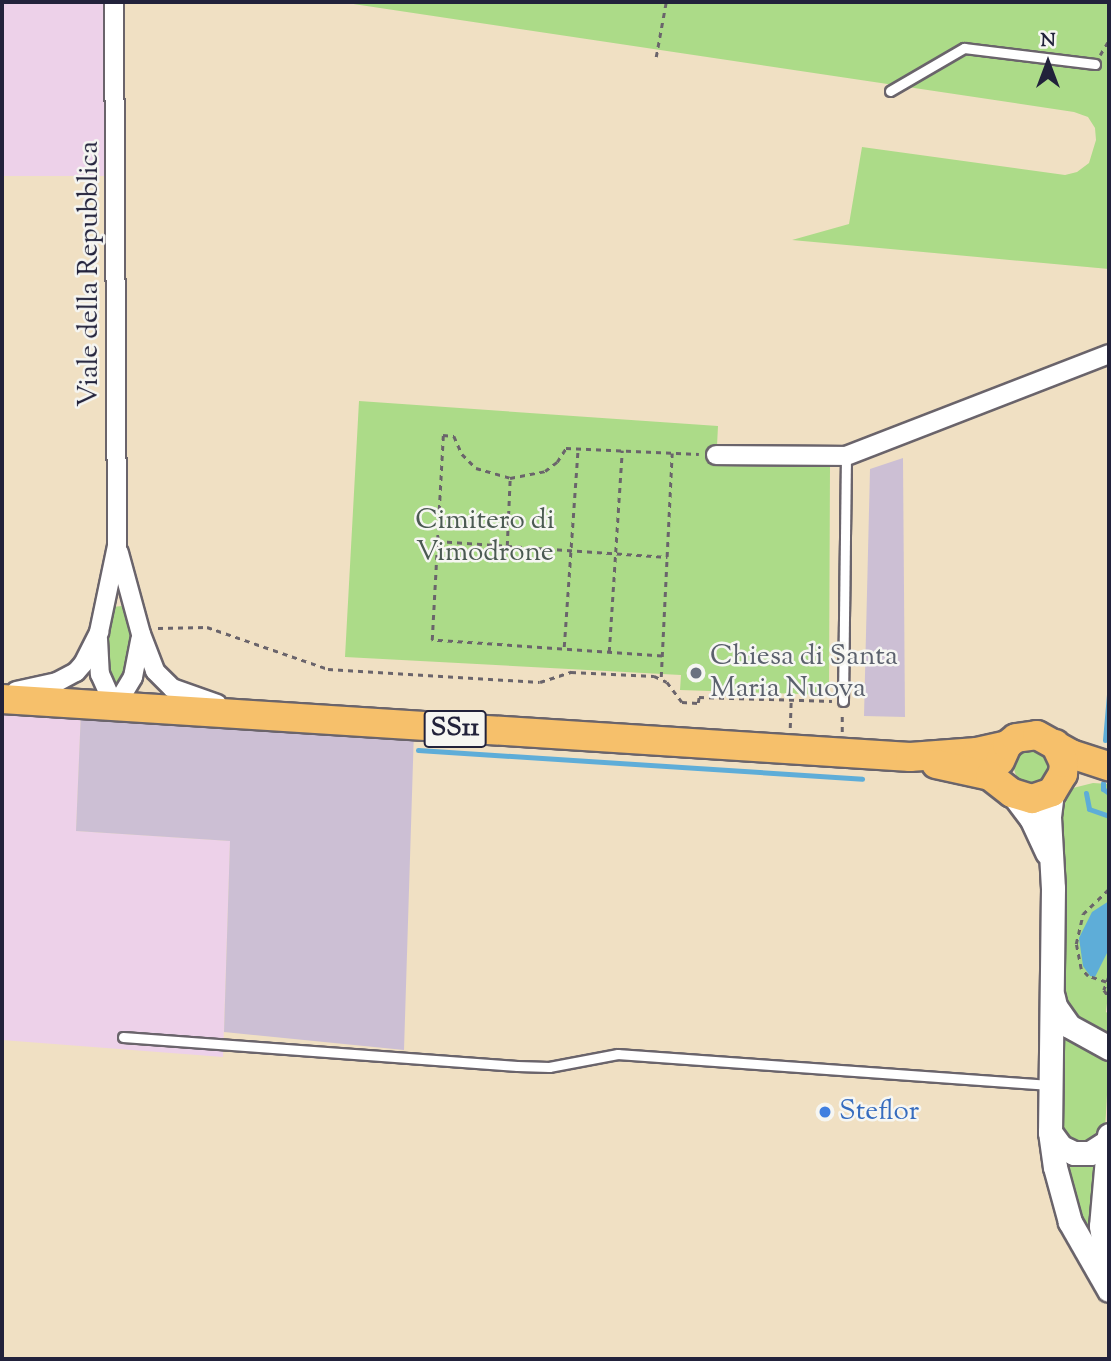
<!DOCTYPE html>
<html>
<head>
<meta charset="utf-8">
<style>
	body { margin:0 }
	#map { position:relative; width:1111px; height:1361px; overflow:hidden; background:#f0e0c3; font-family:"Sorts Mill Goudy",serif }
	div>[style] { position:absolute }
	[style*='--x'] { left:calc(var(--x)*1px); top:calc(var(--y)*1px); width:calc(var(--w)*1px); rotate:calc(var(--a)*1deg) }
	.built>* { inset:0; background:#edd1e9; transform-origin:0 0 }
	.industrial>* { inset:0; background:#ccbfd4 }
	.green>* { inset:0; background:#acdb88 }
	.round { border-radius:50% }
	.water>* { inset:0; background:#5eadd8 }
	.stream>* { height:5px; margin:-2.5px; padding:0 2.5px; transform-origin:2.5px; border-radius:2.5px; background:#5eadd8 }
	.path>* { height:2.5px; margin-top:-1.25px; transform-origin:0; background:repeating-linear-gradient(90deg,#6a646b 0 5px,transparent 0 10px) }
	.roads { filter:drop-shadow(2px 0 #6a646b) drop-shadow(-2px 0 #6a646b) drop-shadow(0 2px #6a646b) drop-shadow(0 -2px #6a646b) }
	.service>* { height:9px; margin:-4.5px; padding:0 4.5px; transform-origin:4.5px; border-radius:4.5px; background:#fff }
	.minor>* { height:18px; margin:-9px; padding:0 9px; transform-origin:9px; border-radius:9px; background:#fff }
	.tertiary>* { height:23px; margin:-11.5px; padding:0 11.5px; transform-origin:11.5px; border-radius:11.5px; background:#fff }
	.primary>* { height:28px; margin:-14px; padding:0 14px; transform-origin:14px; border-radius:14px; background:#f6c06b }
	.dots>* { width:19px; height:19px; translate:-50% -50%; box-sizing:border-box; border:4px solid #f6f6f2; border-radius:50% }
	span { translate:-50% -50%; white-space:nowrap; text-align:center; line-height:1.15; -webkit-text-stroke:5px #f6f6f2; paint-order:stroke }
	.shield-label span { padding:2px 5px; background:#f6f6f2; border:2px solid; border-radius:5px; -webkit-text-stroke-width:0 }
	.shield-label { font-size:26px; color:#22223b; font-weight:700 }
	.street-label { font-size:28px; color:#22223b }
	.park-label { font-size:28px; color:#4b5a52 }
	.worship-label { font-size:28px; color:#5b616d }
	.left { translate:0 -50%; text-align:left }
	.shop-label { font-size:28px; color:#366cbe }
	.frame { position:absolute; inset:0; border:4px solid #22223b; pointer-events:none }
	.north { position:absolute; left:1013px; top:28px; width:70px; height:70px; -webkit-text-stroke:5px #f6f6f2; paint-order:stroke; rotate:0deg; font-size:19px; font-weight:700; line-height:28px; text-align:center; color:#22223b }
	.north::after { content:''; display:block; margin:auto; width:24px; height:32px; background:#22223b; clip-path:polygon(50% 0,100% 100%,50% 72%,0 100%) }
</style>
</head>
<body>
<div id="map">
	<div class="built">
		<i style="left:2px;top:2px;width:112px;height:174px"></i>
		<i style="clip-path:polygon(2px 704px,81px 710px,76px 831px,230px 841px,223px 1057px,2px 1040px)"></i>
	</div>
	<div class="industrial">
		<i style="clip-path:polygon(903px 458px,905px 717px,864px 716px,870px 469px)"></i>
		<i style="clip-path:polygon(81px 710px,414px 730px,404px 1050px,224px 1032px,230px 841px,76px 831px)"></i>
	</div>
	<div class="green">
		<i style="clip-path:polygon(340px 2px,1109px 2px,1109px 269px,792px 240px,849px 224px,862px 147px,1065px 175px,1077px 172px,1089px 163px,1096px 140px,1095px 128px,1088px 117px,1074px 112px)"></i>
		<i style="clip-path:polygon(359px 401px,718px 426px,716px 466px,830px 467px,829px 695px,680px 690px,681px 675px,345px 657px)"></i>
		<i style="clip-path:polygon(122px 606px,126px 608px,136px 648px,121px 686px,110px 681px,101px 648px,112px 607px)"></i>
		<i class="round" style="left:1014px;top:750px;width:34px;height:34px"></i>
		<i style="clip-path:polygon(1093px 783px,1109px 784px,1109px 986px,1106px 1012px,1109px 1014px,1109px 1040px,1061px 1008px,1060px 801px,1073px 788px)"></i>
		<i style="clip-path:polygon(1057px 1024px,1107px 1055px,1109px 1060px,1105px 1130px,1085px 1146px,1064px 1138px,1058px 1127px)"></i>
		<i style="clip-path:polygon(1064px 1154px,1098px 1155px,1095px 1245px,1079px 1225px)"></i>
	</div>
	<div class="water">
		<i style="clip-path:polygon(1109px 901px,1109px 949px,1095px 977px,1090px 976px,1083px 966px,1079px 938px,1092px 912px)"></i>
	</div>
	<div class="stream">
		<i style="--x:1105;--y:740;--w:46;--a:-85"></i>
		<i style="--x:418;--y:750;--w:445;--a:3.7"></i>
		<i style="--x:1103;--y:783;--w:6;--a:90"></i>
		<i style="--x:1103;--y:789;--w:7;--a:34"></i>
		<i style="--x:1086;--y:793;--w:16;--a:79"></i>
		<i style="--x:1089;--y:809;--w:21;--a:19"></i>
	</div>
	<div class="path">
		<i style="--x:1100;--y:55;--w:17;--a:-59"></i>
		<i style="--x:656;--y:57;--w:56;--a:-79.7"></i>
		<i style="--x:437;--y:541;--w:231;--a:4"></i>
		<i style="--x:507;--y:546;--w:68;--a:-87.5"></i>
		<i style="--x:158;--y:628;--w:49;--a:-1.2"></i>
		<i style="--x:207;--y:627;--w:128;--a:19.1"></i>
		<i style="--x:328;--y:669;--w:212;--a:3.5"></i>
		<i style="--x:540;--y:682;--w:33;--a:-18"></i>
		<i style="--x:571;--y:672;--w:83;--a:2.8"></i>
		<i style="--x:654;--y:676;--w:14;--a:25"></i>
		<i style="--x:667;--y:682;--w:25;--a:53"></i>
		<i style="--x:682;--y:702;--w:16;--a:4"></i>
		<i style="--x:698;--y:703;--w:6;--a:-81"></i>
		<i style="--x:699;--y:697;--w:133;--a:1.7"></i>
		<i style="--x:564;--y:647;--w:199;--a:-86"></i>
		<i style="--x:609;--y:652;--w:202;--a:-86.3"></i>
		<i style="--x:662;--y:656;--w:231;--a:-176"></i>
		<i style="--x:432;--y:640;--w:205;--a:-86.9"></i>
		<i style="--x:443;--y:435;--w:11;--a:5"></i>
		<i style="--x:454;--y:436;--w:20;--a:66"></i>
		<i style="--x:462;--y:454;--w:20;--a:45"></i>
		<i style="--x:476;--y:468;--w:35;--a:16"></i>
		<i style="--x:510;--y:478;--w:36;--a:-11"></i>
		<i style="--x:545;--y:471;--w:15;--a:-37"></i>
		<i style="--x:557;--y:462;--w:17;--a:-57"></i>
		<i style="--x:566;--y:448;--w:133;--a:2.6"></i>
		<i style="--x:661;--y:677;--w:224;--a:-87.2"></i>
		<i style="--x:790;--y:728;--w:29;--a:-88"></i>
		<i style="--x:842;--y:732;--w:17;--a:-90"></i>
		<i style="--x:1109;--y:977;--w:14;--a:111"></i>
		<i style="--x:1104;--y:990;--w:9;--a:54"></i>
		<i style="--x:1106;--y:982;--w:19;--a:-162"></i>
		<i style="--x:1088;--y:976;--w:10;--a:-135"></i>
		<i style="--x:1081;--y:969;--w:25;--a:-101"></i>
		<i style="--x:1076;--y:944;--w:31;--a:-77"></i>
		<i style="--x:1083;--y:914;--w:36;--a:-44"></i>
	</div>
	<div class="roads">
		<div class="service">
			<i style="--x:890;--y:91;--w:86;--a:-30.2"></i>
			<i style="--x:964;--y:48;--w:132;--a:7"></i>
			<i style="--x:843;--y:701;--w:245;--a:-89.3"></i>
			<i style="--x:123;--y:1037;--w:395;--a:4.2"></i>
			<i style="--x:517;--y:1066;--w:32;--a:2"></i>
			<i style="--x:549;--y:1067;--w:70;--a:-10.7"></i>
			<i style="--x:618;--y:1054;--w:432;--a:4.1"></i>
		</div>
		<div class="minor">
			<i style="--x:716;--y:455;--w:130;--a:0.4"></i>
			<i style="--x:846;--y:456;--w:282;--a:-21.2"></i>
			<i style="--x:119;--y:553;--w:84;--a:74.8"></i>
			<i style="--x:141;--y:634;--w:40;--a:69"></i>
			<i style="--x:155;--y:671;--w:24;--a:45"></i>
			<i style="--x:172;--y:688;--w:48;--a:19.6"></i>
			<i style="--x:98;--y:639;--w:35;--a:87"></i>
			<i style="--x:100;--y:674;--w:36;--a:66"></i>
			<i style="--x:115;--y:707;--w:35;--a:-59"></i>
			<i style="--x:133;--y:677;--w:38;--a:-79"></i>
			<i style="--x:16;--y:691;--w:42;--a:-12.4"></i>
			<i style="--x:57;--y:682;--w:21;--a:-28"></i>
			<i style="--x:76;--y:672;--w:11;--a:-49"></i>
			<i style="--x:83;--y:664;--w:36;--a:-63"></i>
			<i style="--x:99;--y:632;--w:88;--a:-78.2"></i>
			<i style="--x:117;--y:546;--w:544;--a:-90.32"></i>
		</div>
		<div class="tertiary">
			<i style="--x:1052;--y:792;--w:25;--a:97"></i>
			<i style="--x:1049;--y:817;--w:71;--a:86.8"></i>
			<i style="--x:1053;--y:888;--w:244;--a:90.7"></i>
			<i style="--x:1050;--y:1132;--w:35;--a:82"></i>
			<i style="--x:1055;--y:1167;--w:57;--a:74.7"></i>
			<i style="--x:1070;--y:1222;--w:78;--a:60.2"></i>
			<i style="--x:1012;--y:793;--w:31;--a:53"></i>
			<i style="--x:1031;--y:818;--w:38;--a:65"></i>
			<i style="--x:1053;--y:997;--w:9;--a:77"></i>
			<i style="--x:1055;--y:1006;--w:24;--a:55"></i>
			<i style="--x:1069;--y:1026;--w:46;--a:28.8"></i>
			<i style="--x:1050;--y:1132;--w:19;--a:54"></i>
			<i style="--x:1061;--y:1147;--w:14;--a:25"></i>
			<i style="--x:1074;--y:1153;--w:16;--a:0"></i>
			<i style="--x:1090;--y:1153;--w:20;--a:-33"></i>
			<i style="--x:1109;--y:1135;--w:91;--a:95"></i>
			<i style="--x:1101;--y:1226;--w:51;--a:80.9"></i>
		</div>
		<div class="primary">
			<i style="--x:2;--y:699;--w:910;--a:3.65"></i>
			<i style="--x:910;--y:757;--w:67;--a:-4.3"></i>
			<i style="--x:977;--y:752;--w:31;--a:-13"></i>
			<i style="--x:1000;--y:761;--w:17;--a:-66"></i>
			<i style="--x:1007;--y:745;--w:11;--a:-38"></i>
			<i style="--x:1016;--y:738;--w:21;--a:-8"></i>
			<i style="--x:1037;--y:735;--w:39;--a:29"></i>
			<i style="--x:1071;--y:754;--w:40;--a:18"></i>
			<i style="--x:936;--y:764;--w:55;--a:12.5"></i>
			<i style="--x:990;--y:776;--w:28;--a:38"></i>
			<i style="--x:1012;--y:793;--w:21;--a:17"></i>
			<i style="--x:1032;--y:799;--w:21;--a:-19"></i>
			<i style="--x:1052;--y:792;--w:21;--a:-59"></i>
			<i style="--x:1063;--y:774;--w:11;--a:-85"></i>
			<i style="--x:1064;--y:763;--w:21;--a:-115"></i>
		</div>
	</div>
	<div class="dots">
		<i style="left:696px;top:673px;background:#6b7280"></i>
		<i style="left:825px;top:1112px;background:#3f7fe0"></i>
	</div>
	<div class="shield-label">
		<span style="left:455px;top:729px">SS11</span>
	</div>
	<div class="street-label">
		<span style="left:90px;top:274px;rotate:-90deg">Viale della Repubblica</span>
	</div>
	<div class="park-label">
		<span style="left:485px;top:537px">Cimitero di<br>Vimodrone</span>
	</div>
	<div class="worship-label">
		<span class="left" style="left:710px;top:673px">Chiesa di Santa<br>Maria Nuova</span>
	</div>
	<div class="shop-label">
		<span class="left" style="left:839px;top:1112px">Steflor</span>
	</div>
	<div class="frame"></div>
	<div class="north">N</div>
</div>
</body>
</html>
